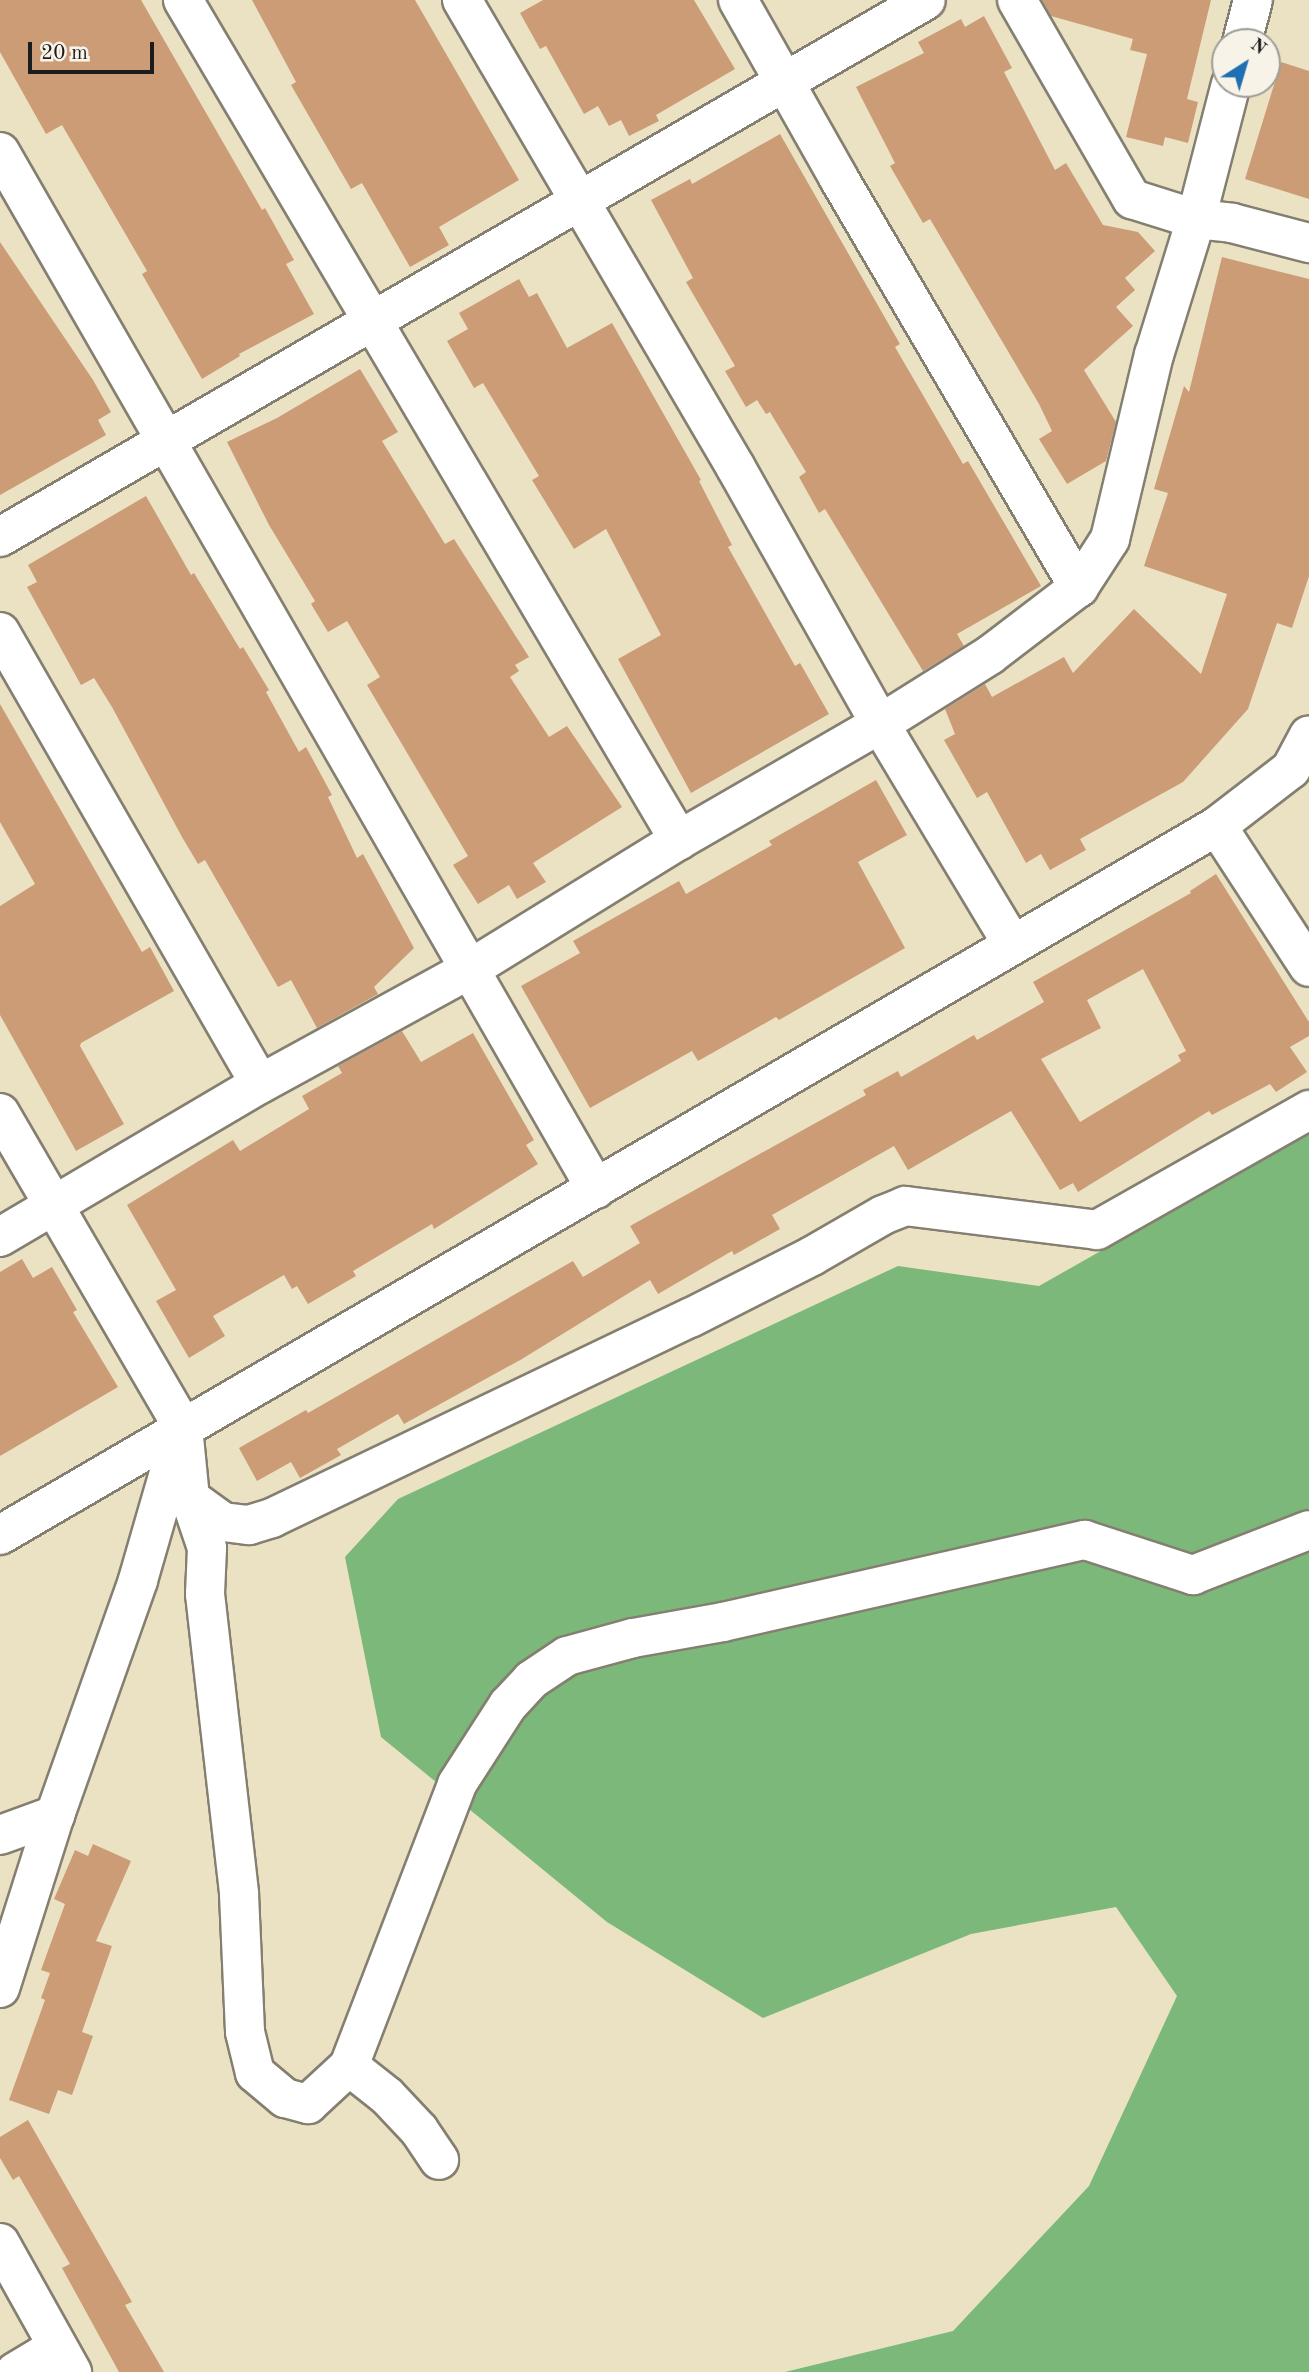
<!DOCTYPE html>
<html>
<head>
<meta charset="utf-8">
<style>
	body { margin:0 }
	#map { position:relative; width:1309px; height:2372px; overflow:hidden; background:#ebe2c3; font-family:"Old Standard TT",serif }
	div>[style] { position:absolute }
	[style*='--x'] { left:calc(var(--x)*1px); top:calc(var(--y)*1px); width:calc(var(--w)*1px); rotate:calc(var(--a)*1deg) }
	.forest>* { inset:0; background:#7bb879 }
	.building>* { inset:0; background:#cc9c77 }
	.roads { filter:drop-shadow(2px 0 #847f70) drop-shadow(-2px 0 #847f70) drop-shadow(0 2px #847f70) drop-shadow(0 -2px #847f70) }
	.minor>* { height:38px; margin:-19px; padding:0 19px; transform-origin:19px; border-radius:19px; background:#fff }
	.tertiary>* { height:38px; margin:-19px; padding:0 19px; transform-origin:19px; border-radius:19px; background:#fff }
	span { translate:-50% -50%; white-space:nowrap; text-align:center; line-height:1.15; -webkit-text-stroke:6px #f7f3e8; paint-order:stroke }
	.north { position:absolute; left:1211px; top:28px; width:70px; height:70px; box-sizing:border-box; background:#f7f3e8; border:2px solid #9f9d96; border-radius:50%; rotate:37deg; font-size:19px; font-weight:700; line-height:28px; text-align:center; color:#1c1c1c }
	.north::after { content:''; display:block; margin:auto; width:24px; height:32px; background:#1f6fb2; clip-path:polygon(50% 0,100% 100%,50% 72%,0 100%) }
	.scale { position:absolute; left:28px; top:42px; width:126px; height:32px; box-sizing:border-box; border:4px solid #1c1c1c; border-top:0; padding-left:9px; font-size:21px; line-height:24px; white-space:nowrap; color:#1c1c1c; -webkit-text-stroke:5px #f7f3e8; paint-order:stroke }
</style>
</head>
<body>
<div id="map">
	<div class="forest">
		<i style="clip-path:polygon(1309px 1133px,1309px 2372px,785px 2372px,953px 2331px,1089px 2186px,1177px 1996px,1116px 1907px,971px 1934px,763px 2018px,607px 1922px,381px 1737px,345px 1557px,398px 1499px,898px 1266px,1039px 1286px)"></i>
	</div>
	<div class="building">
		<i style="clip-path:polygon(0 0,141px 0,262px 210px,265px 208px,294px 260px,286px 264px,314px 314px,239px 354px,240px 356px,202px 379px,142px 274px,147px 271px,62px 125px,46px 134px,0 52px)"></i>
		<i style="clip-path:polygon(252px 0,415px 0,519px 180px,439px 227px,449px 245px,410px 267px,362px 183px,351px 189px,291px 85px,296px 82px)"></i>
		<i style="clip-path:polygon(543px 0,694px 0,735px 69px,656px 115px,659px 121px,629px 136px,621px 120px,609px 126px,598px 106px,584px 114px,546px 46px,540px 49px,520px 13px)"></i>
		<i style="clip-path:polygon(1042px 0,1211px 0,1187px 99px,1198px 102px,1188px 143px,1165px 137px,1163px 146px,1126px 137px,1147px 54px,1130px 50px,1133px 39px,1051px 16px)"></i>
		<i style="clip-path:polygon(984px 16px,1012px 68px,1004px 72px,1055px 170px,1066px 163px,1103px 225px,1138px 232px,1155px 251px,1125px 278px,1135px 290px,1116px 307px,1133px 326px,1084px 370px,1116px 422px,1106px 461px,1067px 484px,1039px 439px,1052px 431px,1039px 404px,930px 219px,923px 223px,890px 166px,895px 163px,856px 87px,924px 53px,918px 42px,961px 19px,965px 27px)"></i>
		<i style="clip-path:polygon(1281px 62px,1309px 71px,1309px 199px,1245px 179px)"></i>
		<i style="clip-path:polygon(780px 134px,900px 344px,895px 347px,963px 464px,968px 461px,1041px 586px,957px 634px,964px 646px,923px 671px,825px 509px,819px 513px,799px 477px,806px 472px,770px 412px,766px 414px,757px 400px,746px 407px,725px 371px,735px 366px,686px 282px,693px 278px,651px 200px,690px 179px,692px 184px)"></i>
		<i style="clip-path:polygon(0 242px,93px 380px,111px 412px,98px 420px,106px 435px,0 495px)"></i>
		<i style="clip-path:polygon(1222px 257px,1309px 279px,1309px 576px,1292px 628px,1277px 623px,1248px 709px,1183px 782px,1080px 839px,1086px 850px,1050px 870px,1041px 854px,1026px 863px,987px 792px,977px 798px,944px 740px,955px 734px,945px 709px,985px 684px,992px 697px,1064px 657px,1073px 673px,1134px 609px,1201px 674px,1227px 594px,1144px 566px,1168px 493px,1154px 489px,1184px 386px,1189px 392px)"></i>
		<i style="clip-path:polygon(519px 279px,529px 297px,537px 293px,567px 348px,612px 323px,701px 480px,699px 481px,732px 545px,728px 547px,795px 666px,800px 663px,829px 714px,691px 793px,618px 659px,661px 635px,606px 529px,574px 549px,532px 480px,539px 476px,483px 383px,474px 388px,447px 341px,468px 329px,459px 313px)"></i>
		<i style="clip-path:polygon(360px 369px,398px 432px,382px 441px,445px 544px,454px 539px,529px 657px,515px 665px,519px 671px,510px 677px,549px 737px,567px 726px,622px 807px,533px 863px,546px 882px,517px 899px,509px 885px,478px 904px,453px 865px,468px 856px,367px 685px,380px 677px,347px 621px,328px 632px,311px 604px,315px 601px,269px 525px,227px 442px,277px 418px)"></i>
		<i style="clip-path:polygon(146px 496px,191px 575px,194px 573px,240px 649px,243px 647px,269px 690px,266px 692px,299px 752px,306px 747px,332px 795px,328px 797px,357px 858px,363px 854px,414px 948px,374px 987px,378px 994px,317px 1028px,291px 980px,278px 987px,205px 860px,198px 864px,182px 837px,112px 707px,94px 678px,81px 685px,27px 587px,37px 582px,28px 565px)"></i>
		<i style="clip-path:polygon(0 704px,142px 952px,150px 947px,174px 991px,81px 1043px,80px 1046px,124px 1124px,76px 1151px,0 1015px,0 906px,35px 884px,0 822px)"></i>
		<i style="clip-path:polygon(876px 780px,907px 835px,858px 862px,905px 948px,779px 1020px,776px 1017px,698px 1061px,692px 1051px,590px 1108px,521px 986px,580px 953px,573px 941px,679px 881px,686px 894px,772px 845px,769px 841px)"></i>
		<i style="clip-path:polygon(evenodd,1216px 874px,1309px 1022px,1309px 1036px,1290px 1047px,1307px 1072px,1276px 1092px,1270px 1084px,1212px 1115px,1209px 1111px,1078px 1192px,1073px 1183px,1060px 1190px,1011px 1111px,908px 1170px,894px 1146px,772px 1215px,780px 1229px,734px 1255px,732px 1251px,658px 1294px,650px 1280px,522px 1359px,404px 1424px,398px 1414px,337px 1449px,341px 1455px,300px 1478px,291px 1462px,257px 1481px,239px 1448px,306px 1410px,308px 1413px,573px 1261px,583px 1277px,640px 1243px,630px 1226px,866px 1095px,863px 1090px,898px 1071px,901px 1077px,974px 1035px,977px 1040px,1044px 1002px,1033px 982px,1191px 893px,1190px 891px,1216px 874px,1143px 969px,1186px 1051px,1178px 1055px,1181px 1061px,1080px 1122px,1041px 1059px,1101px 1028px,1087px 1000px,1143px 969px)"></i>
		<i style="clip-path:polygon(402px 1031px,421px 1062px,473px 1033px,534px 1140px,526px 1145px,538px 1164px,434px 1229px,432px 1224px,353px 1271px,356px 1276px,308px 1304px,297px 1286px,292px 1289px,284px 1275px,213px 1316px,225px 1336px,189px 1358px,156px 1301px,176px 1290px,127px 1205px,233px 1140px,240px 1151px,309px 1109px,302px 1096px,342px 1073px,338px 1066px)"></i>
		<i style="clip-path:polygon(22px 1259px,33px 1278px,52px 1267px,77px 1310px,73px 1312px,118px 1387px,0 1456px,0 1272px)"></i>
		<i style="clip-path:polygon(93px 1844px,131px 1861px,96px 1941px,112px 1946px,82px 2032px,93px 2036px,72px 2095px,58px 2090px,49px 2114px,9px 2100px,45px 2000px,41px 1998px,50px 1973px,41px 1970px,65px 1904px,54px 1899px,75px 1850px,88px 1856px)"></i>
		<i style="clip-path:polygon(28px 2120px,132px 2302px,125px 2305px,164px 2372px,119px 2372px,62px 2268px,70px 2264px,19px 2176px,13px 2180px,0 2158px,0 2137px)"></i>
	</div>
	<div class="roads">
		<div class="minor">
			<i style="--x:183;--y:0;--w:976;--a:59.44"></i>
			<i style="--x:462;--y:0;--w:542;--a:59.65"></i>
			<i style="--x:736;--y:468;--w:294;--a:60.6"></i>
			<i style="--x:880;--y:724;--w:257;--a:59"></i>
			<i style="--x:738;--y:0;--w:203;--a:60.5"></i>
			<i style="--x:838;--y:177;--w:476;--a:59.6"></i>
			<i style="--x:1017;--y:0;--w:230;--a:60"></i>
			<i style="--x:1132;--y:199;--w:67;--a:17.4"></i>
			<i style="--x:1196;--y:219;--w:36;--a:6"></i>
			<i style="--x:1232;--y:223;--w:80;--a:14.6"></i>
			<i style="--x:1242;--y:42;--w:43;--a:-75.3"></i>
			<i style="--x:0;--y:152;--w:1196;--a:60.11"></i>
			<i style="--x:0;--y:537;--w:1070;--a:-30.11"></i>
			<i style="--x:0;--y:632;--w:521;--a:60.09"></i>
			<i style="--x:1217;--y:826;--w:168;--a:56.9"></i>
			<i style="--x:0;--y:1113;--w:363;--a:59.8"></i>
			<i style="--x:183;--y:1427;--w:71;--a:84.4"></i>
			<i style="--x:190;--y:1498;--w:53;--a:71.2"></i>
			<i style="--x:207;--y:1548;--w:46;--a:92.5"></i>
			<i style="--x:205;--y:1594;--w:302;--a:83.5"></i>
			<i style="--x:239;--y:1894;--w:138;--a:87.5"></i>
			<i style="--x:245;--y:2032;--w:42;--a:76.3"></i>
			<i style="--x:255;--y:2073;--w:39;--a:40"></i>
			<i style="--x:285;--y:2098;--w:24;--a:15"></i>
			<i style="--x:308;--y:2104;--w:56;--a:-42.8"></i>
			<i style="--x:349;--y:2066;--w:302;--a:-69"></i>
			<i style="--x:457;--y:1784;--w:94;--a:-57.2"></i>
			<i style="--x:508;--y:1705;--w:34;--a:-47"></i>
			<i style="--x:531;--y:1680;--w:43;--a:-33.7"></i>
			<i style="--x:567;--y:1656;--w:68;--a:-15.3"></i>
			<i style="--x:633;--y:1638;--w:91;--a:-10.1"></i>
			<i style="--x:723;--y:1622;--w:371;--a:-12.8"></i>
			<i style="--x:1085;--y:1540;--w:114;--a:18"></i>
			<i style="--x:1193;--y:1575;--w:124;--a:-21.2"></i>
			<i style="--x:0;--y:1237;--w:302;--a:-30.5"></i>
			<i style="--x:260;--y:1084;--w:239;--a:-28.7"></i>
			<i style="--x:470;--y:969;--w:246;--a:-31.7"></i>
			<i style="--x:679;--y:840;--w:232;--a:-30"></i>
			<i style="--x:880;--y:724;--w:130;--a:-32.1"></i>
			<i style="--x:990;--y:655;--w:112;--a:-37.4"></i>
			<i style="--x:1079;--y:587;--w:57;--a:-57.1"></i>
			<i style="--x:1110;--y:539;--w:189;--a:-76.6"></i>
			<i style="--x:1154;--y:355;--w:142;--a:-72.8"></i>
			<i style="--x:1196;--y:219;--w:139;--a:-75.5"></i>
			<i style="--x:190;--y:1498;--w:41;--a:36"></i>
			<i style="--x:223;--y:1522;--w:26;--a:7"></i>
			<i style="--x:249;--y:1525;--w:24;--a:-17"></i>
			<i style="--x:272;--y:1518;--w:463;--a:-25.6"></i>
			<i style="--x:690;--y:1318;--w:137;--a:-26.9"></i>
			<i style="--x:812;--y:1256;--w:82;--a:-30"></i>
			<i style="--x:883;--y:1215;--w:24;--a:-22"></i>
			<i style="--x:905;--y:1206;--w:193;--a:7.1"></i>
			<i style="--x:1097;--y:1230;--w:244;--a:-29.5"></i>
			<i style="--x:0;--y:1835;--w:59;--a:-20"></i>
			<i style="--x:0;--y:1988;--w:182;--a:-72.4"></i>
			<i style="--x:55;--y:1815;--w:249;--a:-70.5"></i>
			<i style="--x:138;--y:1580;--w:141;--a:-73.9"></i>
			<i style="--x:349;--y:2066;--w:48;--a:38.3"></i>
			<i style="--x:387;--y:2096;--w:47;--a:46.7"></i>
			<i style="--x:419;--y:2130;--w:36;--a:56"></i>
			<i style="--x:0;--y:2243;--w:148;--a:60.8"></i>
			<i style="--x:15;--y:2372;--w:49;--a:-30.8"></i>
		</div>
		<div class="tertiary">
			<i style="--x:0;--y:1535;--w:1408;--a:-30.22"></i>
			<i style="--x:1217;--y:826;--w:93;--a:-37.6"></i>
			<i style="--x:1291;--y:769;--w:38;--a:-62"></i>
		</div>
	</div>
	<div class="north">N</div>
	<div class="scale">20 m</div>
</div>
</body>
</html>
